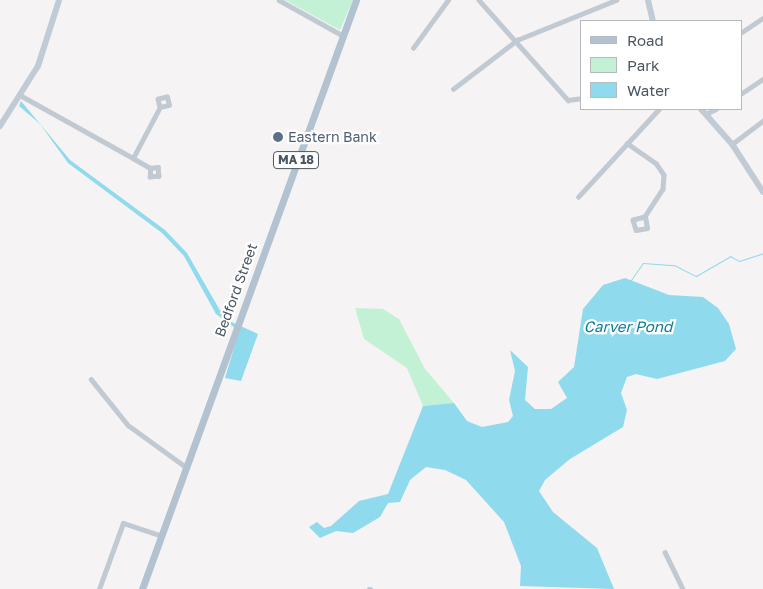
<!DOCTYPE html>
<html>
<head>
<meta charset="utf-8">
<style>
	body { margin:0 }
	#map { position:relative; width:763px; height:589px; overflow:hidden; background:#f5f3f3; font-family:"Golos Text",sans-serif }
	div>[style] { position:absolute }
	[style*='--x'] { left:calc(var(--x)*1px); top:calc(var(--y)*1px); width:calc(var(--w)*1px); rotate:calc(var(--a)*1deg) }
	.green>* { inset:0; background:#c3f1d5 }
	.water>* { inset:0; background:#90daee }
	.stream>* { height:1px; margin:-0.5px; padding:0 0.5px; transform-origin:0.5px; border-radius:0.5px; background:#90daee }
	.street>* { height:4.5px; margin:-2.25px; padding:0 2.25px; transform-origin:2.25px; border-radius:2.25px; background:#c1cad2 }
	.secondary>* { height:6px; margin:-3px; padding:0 3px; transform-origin:3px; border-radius:3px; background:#c1cbd6 }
	.primary>* { height:7px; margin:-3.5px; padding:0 3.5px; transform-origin:3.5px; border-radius:3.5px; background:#b3c2d1 }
	.dots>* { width:14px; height:14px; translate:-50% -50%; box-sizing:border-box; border:2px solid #fff; border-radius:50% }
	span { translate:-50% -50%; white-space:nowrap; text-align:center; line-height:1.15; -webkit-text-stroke:4.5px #fff; paint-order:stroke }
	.shield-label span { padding:1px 4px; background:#fff; border:1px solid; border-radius:4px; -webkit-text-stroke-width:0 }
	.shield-label { font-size:12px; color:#4a5661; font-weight:700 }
	.service-label { font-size:14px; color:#4e5e75 }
	.left { translate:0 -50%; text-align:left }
	.street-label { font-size:14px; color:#4a5661 }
	.water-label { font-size:15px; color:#0c7c9b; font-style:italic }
	.legend { position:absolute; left:580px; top:20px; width:162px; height:90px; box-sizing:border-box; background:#fff; border:1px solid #b7bbc0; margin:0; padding:6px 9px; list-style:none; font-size:15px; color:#4a5661 }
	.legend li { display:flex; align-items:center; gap:10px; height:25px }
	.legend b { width:25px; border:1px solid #b7bbc0 }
</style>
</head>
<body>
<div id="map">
	<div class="green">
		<i style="clip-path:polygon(285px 0,353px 0,340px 30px)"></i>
		<i style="clip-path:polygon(355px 308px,383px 309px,399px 319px,425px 369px,454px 403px,423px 406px,407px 368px,364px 339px)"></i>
	</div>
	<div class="water">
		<i style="clip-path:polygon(21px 101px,70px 160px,165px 230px,187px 253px,225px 319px,258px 334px,241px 381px,225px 378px,239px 331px,216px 314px,184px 256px,162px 233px,68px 163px,40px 124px,19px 106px)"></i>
		<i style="clip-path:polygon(625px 278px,669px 295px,703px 297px,718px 308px,729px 324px,736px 349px,725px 361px,657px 379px,636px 374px,627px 377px,621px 393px,627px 410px,623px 427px,570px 459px,545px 480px,539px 491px,553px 512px,597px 548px,614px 589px,520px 586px,521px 566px,504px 522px,466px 480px,445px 470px,426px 467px,410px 480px,400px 502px,388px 503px,380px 517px,353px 533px,336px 531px,320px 538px,309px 527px,317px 522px,324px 528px,331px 526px,359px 501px,388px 494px,423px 406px,454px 403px,467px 421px,482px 427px,508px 422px,513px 416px,509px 400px,515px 371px,510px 350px,528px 367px,525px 400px,535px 409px,551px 409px,567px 398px,558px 382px,574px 367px,583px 309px,603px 285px)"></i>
	</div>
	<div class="stream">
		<i style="--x:631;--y:280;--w:21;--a:-55"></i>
		<i style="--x:643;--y:263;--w:31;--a:4"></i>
		<i style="--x:674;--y:265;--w:25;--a:27"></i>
		<i style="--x:696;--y:276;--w:39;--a:-30"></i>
		<i style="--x:730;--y:256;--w:10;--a:29"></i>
		<i style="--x:739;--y:261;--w:25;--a:-18"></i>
	</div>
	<div class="street">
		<i style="--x:279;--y:0;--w:72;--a:29.1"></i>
		<i style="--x:479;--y:0;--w:134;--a:48.3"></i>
		<i style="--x:568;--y:100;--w:14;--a:-8"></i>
		<i style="--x:742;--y:32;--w:25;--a:-34"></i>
		<i style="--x:413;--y:48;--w:59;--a:-53.9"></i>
		<i style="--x:453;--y:89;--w:81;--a:-37.4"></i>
		<i style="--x:517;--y:40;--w:107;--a:-22"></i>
		<i style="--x:742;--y:93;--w:25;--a:-34"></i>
		<i style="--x:20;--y:95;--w:129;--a:29.1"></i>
		<i style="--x:133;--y:158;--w:58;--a:-62.1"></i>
		<i style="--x:160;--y:107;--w:9;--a:-13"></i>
		<i style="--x:169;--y:105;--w:8;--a:-104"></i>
		<i style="--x:167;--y:97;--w:9;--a:167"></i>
		<i style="--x:158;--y:99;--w:8;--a:76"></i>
		<i style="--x:706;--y:114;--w:11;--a:-27"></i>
		<i style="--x:627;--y:143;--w:35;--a:35"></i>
		<i style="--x:656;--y:163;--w:14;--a:56"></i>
		<i style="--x:664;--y:175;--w:14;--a:94"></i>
		<i style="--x:663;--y:189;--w:33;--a:123"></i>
		<i style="--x:645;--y:217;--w:12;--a:166"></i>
		<i style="--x:633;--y:220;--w:10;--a:73"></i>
		<i style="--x:636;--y:230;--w:11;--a:-10"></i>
		<i style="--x:647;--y:228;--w:11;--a:-100"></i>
		<i style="--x:732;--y:144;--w:39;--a:-37"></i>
		<i style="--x:133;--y:158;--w:20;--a:30"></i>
		<i style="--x:150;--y:168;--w:8;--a:-7"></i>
		<i style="--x:158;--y:167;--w:9;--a:84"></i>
		<i style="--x:159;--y:176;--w:9;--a:174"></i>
		<i style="--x:150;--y:177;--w:9;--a:-90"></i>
		<i style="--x:578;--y:197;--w:120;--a:-47.4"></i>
		<i style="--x:91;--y:379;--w:59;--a:51.2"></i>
		<i style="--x:128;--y:425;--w:72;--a:35.9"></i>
		<i style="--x:665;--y:552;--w:41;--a:64.1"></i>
		<i style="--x:99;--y:589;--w:70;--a:-70"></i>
		<i style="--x:123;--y:523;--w:40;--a:18"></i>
		<i style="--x:369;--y:589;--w:2;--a:0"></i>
	</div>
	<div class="secondary">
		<i style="--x:648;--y:0;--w:22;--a:77"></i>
		<i style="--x:701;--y:109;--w:47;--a:48.5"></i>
		<i style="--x:732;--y:144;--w:57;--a:57.1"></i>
		<i style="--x:0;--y:126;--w:71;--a:-57.7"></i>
		<i style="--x:38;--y:66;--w:69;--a:-72.3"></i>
	</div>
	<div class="primary">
		<i style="--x:142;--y:589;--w:627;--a:-70.03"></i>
	</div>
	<div class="dots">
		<i style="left:278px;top:137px;background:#5c6f8a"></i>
	</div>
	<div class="shield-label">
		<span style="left:296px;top:160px">MA 18</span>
	</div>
	<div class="service-label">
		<span class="left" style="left:288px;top:137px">Eastern Bank</span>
	</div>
	<div class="street-label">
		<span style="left:236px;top:290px;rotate:-70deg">Bedford Street</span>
	</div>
	<div class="water-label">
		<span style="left:628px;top:327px">Carver Pond</span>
	</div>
	<ul class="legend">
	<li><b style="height:6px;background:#b3c2d1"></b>Road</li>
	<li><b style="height:14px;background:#c3f1d5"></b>Park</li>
	<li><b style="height:14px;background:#90daee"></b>Water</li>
	</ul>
</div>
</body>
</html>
